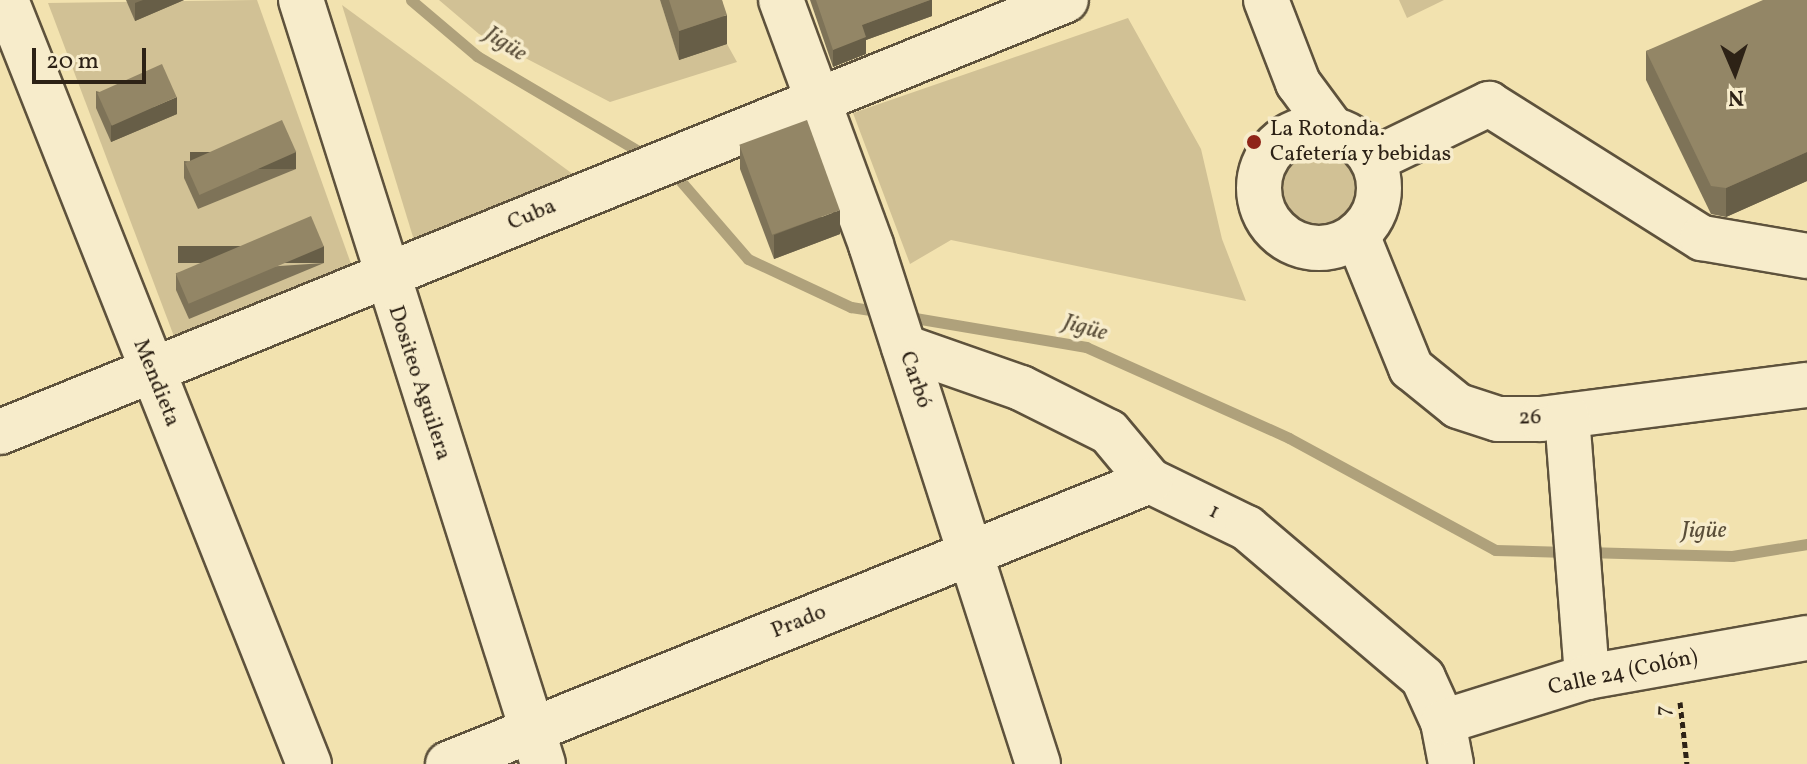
<!DOCTYPE html>
<html>
<head>
<meta charset="utf-8">
<style>
	body { margin:0 }
	#map { position:relative; width:1807px; height:764px; overflow:hidden; background:#f2e2af; font-family:Vollkorn,serif }
	div>[style] { position:absolute }
	[style*='--x'] { left:calc(var(--x)*1px); top:calc(var(--y)*1px); width:calc(var(--w)*1px); rotate:calc(var(--a)*1deg) }
	.green>* { inset:0; background:#d1c195 }
	.round { border-radius:50% }
	.stream>* { height:11px; margin:-5.5px; padding:0 5.5px; transform-origin:5.5px; border-radius:5.5px; background:#afa17b }
	.path>* { height:5px; margin-top:-2.5px; transform-origin:0; background:repeating-linear-gradient(90deg,#2d2216 0 6px,transparent 0 10px) }
	.roads { filter:drop-shadow(2px 0 #5e523c) drop-shadow(-2px 0 #5e523c) drop-shadow(0 2px #5e523c) drop-shadow(0 -2px #5e523c) }
	.minor>* { height:44px; margin:-22px; padding:0 22px; transform-origin:22px; border-radius:22px; background:#f7eccb }
	.minor>.ring { margin:-22px; padding:0; box-sizing:content-box; background:none; border:44px solid #f7eccb; border-radius:50% }
	.wall>* { inset:0; background:#7e7358 }
	.shaded-wall>* { inset:0; background:#675e47; transform-origin:0 0 }
	.building>* { inset:0; background:#938666; transform-origin:0 0 }
	.dots>* { width:22px; height:22px; translate:-50% -50%; box-sizing:border-box; border:4px solid #f7eccb; border-radius:50% }
	span { translate:-50% -50%; white-space:nowrap; text-align:center; line-height:1.15; -webkit-text-stroke:7px #f7eccb; paint-order:stroke }
	.poi-label { font-size:22px; color:#2d2216 }
	.left { translate:0 -50%; text-align:left }
	.street-label { font-size:22px; color:#2d2216 }
	.water-label { font-size:24px; color:#5a4e39; font-style:italic }
	.north { position:absolute; left:1695px; top:32px; width:80px; height:80px; -webkit-text-stroke:6px #f7eccb; paint-order:stroke; rotate:178deg; font-size:22px; font-weight:700; line-height:32px; text-align:center; color:#2d2216 }
	.north::after { content:''; display:block; margin:auto; width:28px; height:36px; background:#2d2216; clip-path:polygon(50% 0,100% 100%,50% 72%,0 100%) }
	.scale { position:absolute; left:32px; top:48px; width:114px; height:36px; box-sizing:border-box; border:4px solid #2d2216; border-top:0; padding-left:10px; font-size:24px; line-height:28px; white-space:nowrap; color:#2d2216; -webkit-text-stroke:6px #f7eccb; paint-order:stroke }
</style>
</head>
<body>
<div id="map">
	<div class="green">
		<i style="clip-path:polygon(257px 0,355px 275px,178px 347px,48px 3px)"></i>
		<i style="clip-path:polygon(439px 0,660px 0,679px 59px,727px 44px,737px 62px,610px 102px,479px 34px)"></i>
		<i style="clip-path:polygon(1399px 0,1444px 0,1407px 18px)"></i>
		<i style="clip-path:polygon(342px 5px,585px 183px,417px 250px)"></i>
		<i style="clip-path:polygon(1128px 18px,1201px 149px,1222px 239px,1246px 301px,951px 240px,910px 264px,853px 113px)"></i>
		<i class="round" style="left:1278px;top:148px;width:82px;height:82px"></i>
	</div>
	<div class="stream">
		<i style="--x:411;--y:0;--w:87;--a:40.3"></i>
		<i style="--x:477;--y:56;--w:201;--a:30.5"></i>
		<i style="--x:672;--y:171;--w:116;--a:49.2"></i>
		<i style="--x:748;--y:259;--w:114;--a:25"></i>
		<i style="--x:851;--y:307;--w:31;--a:9"></i>
		<i style="--x:903;--y:316;--w:186;--a:9.6"></i>
		<i style="--x:1086;--y:347;--w:222;--a:24.1"></i>
		<i style="--x:1289;--y:438;--w:234;--a:28.5"></i>
		<i style="--x:1495;--y:550;--w:72;--a:1.6"></i>
		<i style="--x:1585;--y:552;--w:147;--a:1.6"></i>
		<i style="--x:1732;--y:556;--w:76;--a:-9.1"></i>
	</div>
	<div class="path">
		<i style="--x:1680;--y:702;--w:62;--a:83.6"></i>
	</div>
	<div class="roads">
		<div class="minor">
			<i style="--x:6;--y:0;--w:822;--a:68.37"></i>
			<i style="--x:301;--y:0;--w:801;--a:72.42"></i>
			<i style="--x:781;--y:0;--w:261;--a:69.8"></i>
			<i style="--x:871;--y:245;--w:545;--a:72.16"></i>
			<i style="--x:1266;--y:0;--w:89;--a:68.9"></i>
			<i style="--x:1298;--y:83;--w:57;--a:53.5"></i>
			<i class="ring" style="left:1259px;top:128px;width:76px;height:76px"></i>
			<i style="--x:1373;--y:160;--w:129;--a:-25.8"></i>
			<i style="--x:1489;--y:104;--w:252;--a:32.2"></i>
			<i style="--x:1702;--y:238;--w:107;--a:9.7"></i>
			<i style="--x:1357;--y:235;--w:144;--a:67.9"></i>
			<i style="--x:1411;--y:368;--w:60;--a:39"></i>
			<i style="--x:1458;--y:406;--w:42;--a:18"></i>
			<i style="--x:1498;--y:419;--w:43;--a:0"></i>
			<i style="--x:1541;--y:419;--w:268;--a:-7.3"></i>
			<i style="--x:904;--y:347;--w:124;--a:19.3"></i>
			<i style="--x:1021;--y:388;--w:98;--a:26.6"></i>
			<i style="--x:1109;--y:432;--w:64;--a:50.1"></i>
			<i style="--x:1150;--y:481;--w:108;--a:25.9"></i>
			<i style="--x:1247;--y:528;--w:231;--a:40.4"></i>
			<i style="--x:1423;--y:678;--w:48;--a:65.6"></i>
			<i style="--x:1443;--y:722;--w:43;--a:79.2"></i>
			<i style="--x:1567;--y:416;--w:262;--a:85.6"></i>
			<i style="--x:0;--y:432;--w:1150;--a:-22.06"></i>
			<i style="--x:1443;--y:722;--w:151;--a:-17.4"></i>
			<i style="--x:1587;--y:677;--w:223;--a:-10.1"></i>
			<i style="--x:448;--y:764;--w:757;--a:-21.96"></i>
		</div>
	</div>
	<div class="wall">
		<i style="clip-path:polygon(126px 0,184px 0,135px 21px)"></i>
		<i style="clip-path:polygon(660px 0,722px 0,727px 44px,679px 60px)"></i>
		<i style="clip-path:polygon(810px 0,932px 0,932px 16px,866px 40px,866px 54px,833px 67px)"></i>
		<i style="clip-path:polygon(1807px 0,1807px 181px,1726px 217px,1711px 214px,1646px 80px,1646px 51px)"></i>
		<i style="clip-path:polygon(96px 91px,177px 114px,111px 142px,96px 108px)"></i>
		<i style="clip-path:polygon(740px 145px,840px 234px,774px 259px,740px 169px)"></i>
		<i style="clip-path:polygon(184px 161px,296px 169px,198px 209px,184px 178px)"></i>
		<i style="clip-path:polygon(324px 263px,189px 319px,176px 290px,176px 273px)"></i>
	</div>
	<div class="shaded-wall">
		<i style="clip-path:polygon(143px 0,184px 0,135px 21px,135px 3px)"></i>
		<i style="clip-path:polygon(930px 0,932px 0,932px 16px,866px 40px,866px 54px,833px 67px,833px 50px,862px 25px)"></i>
		<i style="clip-path:polygon(727px 15px,727px 44px,679px 60px,679px 31px)"></i>
		<i style="clip-path:polygon(177px 97px,177px 114px,111px 142px,111px 125px)"></i>
		<i style="left:296px;top:152px;width:17px;height:106px;rotate:90deg"></i>
		<i style="clip-path:polygon(1807px 152px,1807px 181px,1726px 217px,1726px 188px)"></i>
		<i style="clip-path:polygon(840px 210px,840px 234px,774px 259px,774px 235px)"></i>
		<i style="left:324px;top:246px;width:17px;height:146px;rotate:90deg"></i>
	</div>
	<div class="building">
		<i style="clip-path:polygon(669px 0,722px 0,727px 15px,679px 31px)"></i>
		<i style="clip-path:polygon(816px 0,930px 0,862px 25px,866px 37px,833px 50px)"></i>
		<i style="clip-path:polygon(1763px 0,1807px 0,1807px 152px,1726px 188px,1711px 186px,1646px 51px)"></i>
		<i style="left:162px;top:64px;width:36px;height:71px;rotate:66deg"></i>
		<i style="left:282px;top:120px;width:35px;height:106px;rotate:66deg"></i>
		<i style="left:807px;top:120px;width:96px;height:72px;rotate:70deg"></i>
		<i style="left:311px;top:216px;width:33px;height:147px;rotate:67deg"></i>
	</div>
	<div class="dots">
		<i style="left:1254px;top:142px;background:#8f2418"></i>
	</div>
	<div class="poi-label">
		<span class="left" style="left:1270px;top:142px">La Rotonda.<br>Cafetería y bebidas</span>
	</div>
	<div class="street-label">
		<span style="left:532px;top:215px;rotate:-23deg">Cuba</span>
		<span style="left:915px;top:380px;rotate:71deg">Carbó</span>
		<span style="left:156px;top:383px;rotate:68deg">Mendieta</span>
		<span style="left:419px;top:383px;rotate:72deg">Dositeo Aguilera</span>
		<span style="left:1530px;top:418px;rotate:-1deg">26</span>
		<span style="left:1214px;top:512px;rotate:26deg">1</span>
		<span style="left:799px;top:622px;rotate:-22deg">Prado</span>
		<span style="left:1623px;top:673px;rotate:-12deg">Calle 24 (Colón)</span>
		<span style="left:1664px;top:711px;rotate:-87deg">7</span>
	</div>
	<div class="water-label">
		<span style="left:505px;top:45px;rotate:33deg">Jigüe</span>
		<span style="left:1085px;top:329px;rotate:16deg">Jigüe</span>
		<span style="left:1704px;top:532px">Jigüe</span>
	</div>
	<div class="north">N</div>
	<div class="scale">20 m</div>
</div>
</body>
</html>
